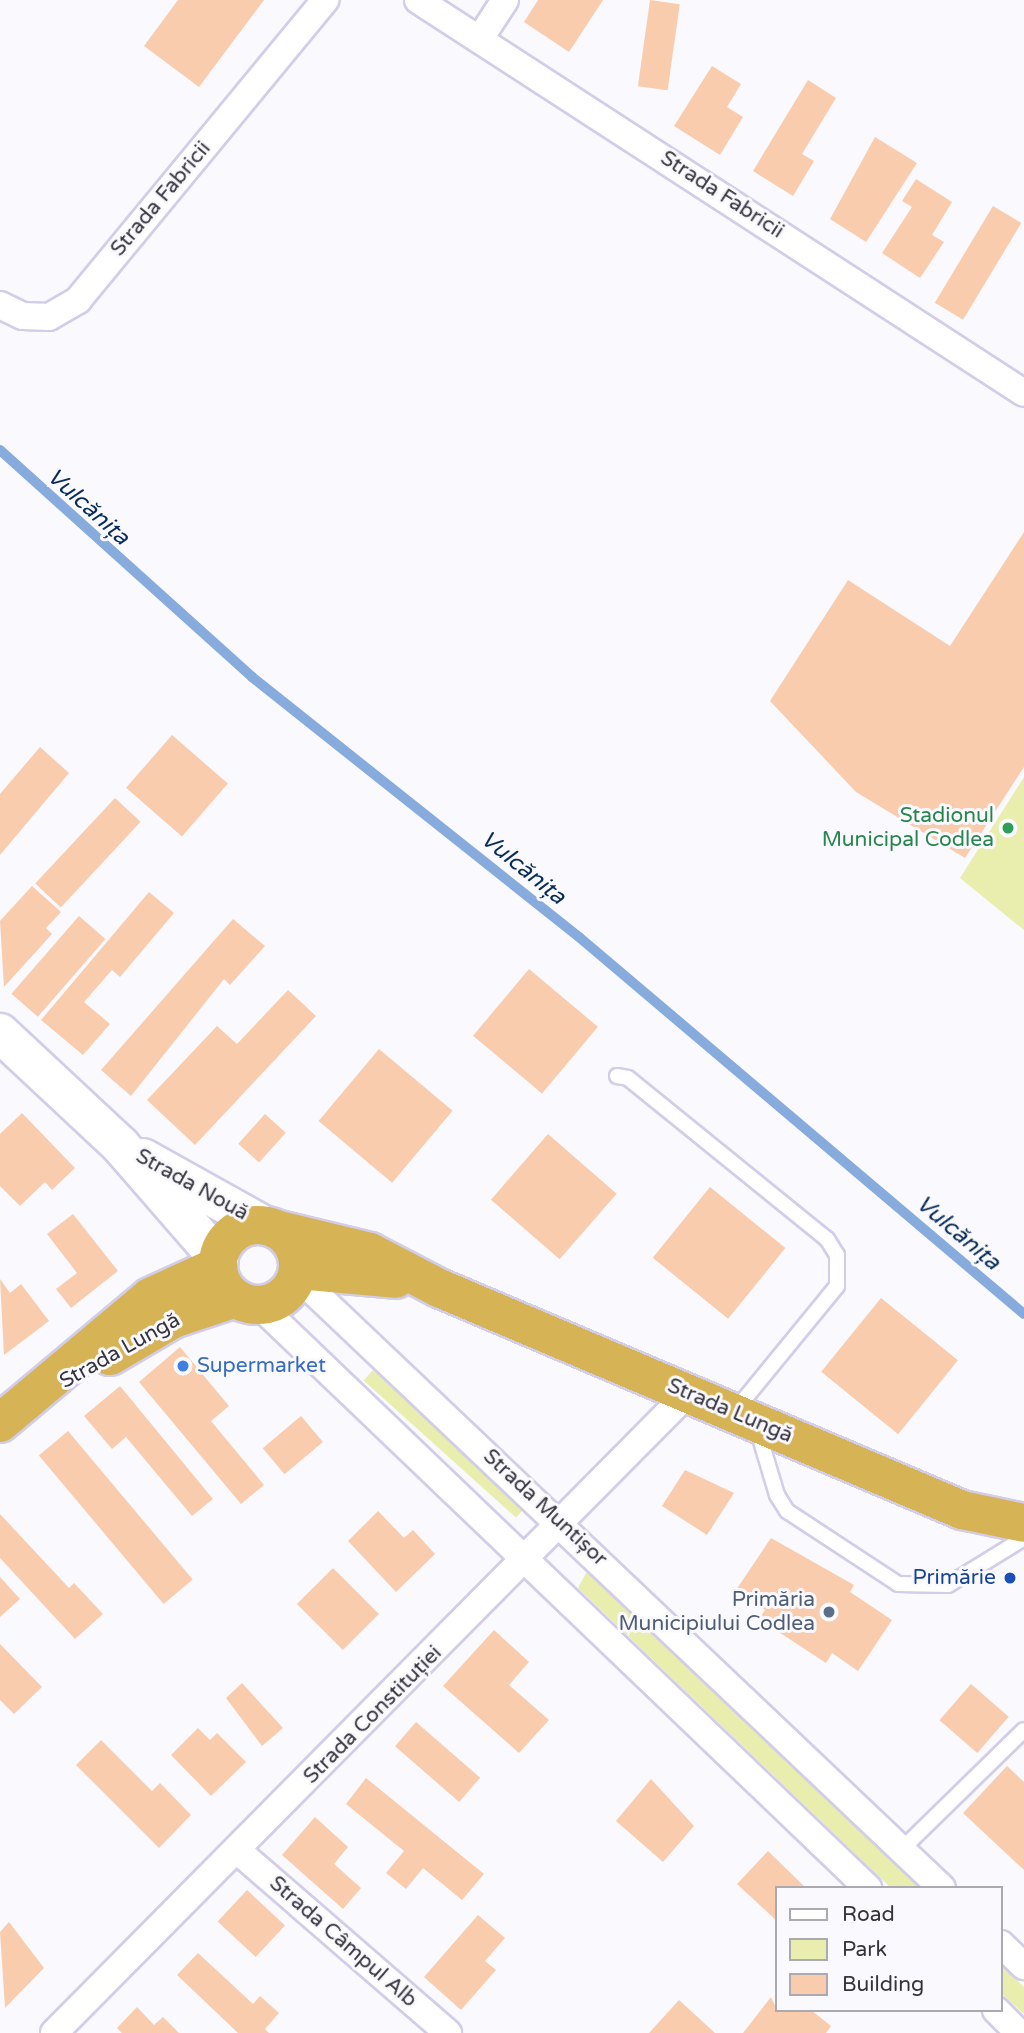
<!DOCTYPE html>
<html>
<head>
<meta charset="utf-8">
<style>
	body { margin:0 }
	#map { position:relative; width:1024px; height:2033px; overflow:hidden; background:#faf9fe; font-family:"Varela Round",sans-serif }
	div>[style] { position:absolute }
	[style*='--x'] { left:calc(var(--x)*1px); top:calc(var(--y)*1px); width:calc(var(--w)*1px); rotate:calc(var(--a)*1deg) }
	.green>* { inset:0; background:#e9edae; transform-origin:0 0 }
	.stream>* { height:10px; margin:-5px; padding:0 5px; transform-origin:5px; border-radius:5px; background:#86abdc }
	.building>* { inset:0; background:#f9ccad; transform-origin:0 0 }
	.roads { filter:drop-shadow(2px 0 #d2cde8) drop-shadow(-2px 0 #d2cde8) drop-shadow(0 2px #d2cde8) drop-shadow(0 -2px #d2cde8) }
	.service>* { height:14px; margin:-7px; padding:0 7px; transform-origin:7px; border-radius:7px; background:#fff }
	.minor>* { height:26px; margin:-13px; padding:0 13px; transform-origin:13px; border-radius:13px; background:#fff }
	.secondary>* { height:38px; margin:-19px; padding:0 19px; transform-origin:19px; border-radius:19px; background:#fff }
	.trunk>* { height:38px; margin:-19px; padding:0 19px; transform-origin:19px; border-radius:19px; background:#d6b456 }
	.trunk>.ring { margin:-19px; padding:0; box-sizing:content-box; background:none; border:38px solid #d6b456; border-radius:50% }
	.dots>* { width:19px; height:19px; translate:-50% -50%; box-sizing:border-box; border:4px solid #faf9fe; border-radius:50% }
	span { translate:-50% -50%; white-space:nowrap; text-align:center; line-height:1.15; -webkit-text-stroke:6px #faf9fe; paint-order:stroke }
	.street-label { font-size:21px; color:#35333d }
	.leisure-label { font-size:21px; color:#27864d }
	.right { translate:-100% -50%; text-align:right }
	.shop-label { font-size:21px; color:#366cbe }
	.left { translate:0 -50%; text-align:left }
	.transit-label { font-size:21px; color:#164399 }
	.service-label { font-size:21px; color:#4e5e75 }
	.water-label { font-size:23px; color:#072c59; font-style:italic }
	.legend { position:absolute; left:775px; top:1886px; width:228px; height:126px; box-sizing:border-box; background:#faf9fe; border:2px solid #abaab1; margin:0; padding:9px 12px; list-style:none; font-size:21px; color:#35333d }
	.legend li { display:flex; align-items:center; gap:14px; height:35px }
	.legend b { width:35px; border:2px solid #abaab1 }
</style>
</head>
<body>
<div id="map">
	<div class="green">
		<i style="clip-path:polygon(1024px 777px,1024px 930px,960px 878px)"></i>
		<i style="left:373px;top:1370px;width:205px;height:14px;rotate:42deg"></i>
		<i style="clip-path:polygon(586px 1573px,592px 1573px,921px 1888px,891px 1888px,578px 1588px)"></i>
		<i style="clip-path:polygon(1001px 1965px,1024px 1987px,1024px 2014px,1001px 1993px)"></i>
	</div>
	<div class="stream">
		<i style="--x:0;--y:450;--w:339;--a:42"></i>
		<i style="--x:252;--y:677;--w:418;--a:38.5"></i>
		<i style="--x:579;--y:937;--w:583;--a:40.27"></i>
	</div>
	<div class="building">
		<i style="clip-path:polygon(178px 0,264px 0,199px 87px,144px 46px)"></i>
		<i style="clip-path:polygon(538px 0,603px 0,569px 52px,524px 22px)"></i>
		<i style="left:650px;top:0;width:30px;height:87px;rotate:8deg"></i>
		<i style="clip-path:polygon(712px 66px,741px 84px,727px 107px,743px 117px,720px 155px,674px 126px)"></i>
		<i style="clip-path:polygon(808px 80px,836px 98px,802px 154px,814px 161px,793px 196px,753px 171px)"></i>
		<i style="clip-path:polygon(875px 137px,917px 163px,866px 242px,830px 219px)"></i>
		<i style="clip-path:polygon(916px 179px,952px 202px,932px 235px,944px 242px,920px 278px,882px 253px,912px 207px,902px 201px)"></i>
		<i style="left:993px;top:206px;width:33px;height:113px;rotate:31deg"></i>
		<i style="clip-path:polygon(1024px 532px,1024px 767px,965px 858px,856px 792px,770px 701px,848px 580px,950px 646px)"></i>
		<i style="left:172px;top:735px;width:74px;height:70px;rotate:41deg"></i>
		<i style="clip-path:polygon(40px 747px,69px 773px,0 855px,0 794px)"></i>
		<i style="left:115px;top:798px;width:35px;height:117px;rotate:43deg"></i>
		<i style="clip-path:polygon(32px 886px,61px 912px,46px 928px,52px 934px,4px 987px,0 921px)"></i>
		<i style="clip-path:polygon(149px 892px,174px 913px,120px 977px,112px 970px,84px 1002px,110px 1024px,83px 1055px,41px 1020px)"></i>
		<i style="left:79px;top:916px;width:35px;height:103px;rotate:41deg"></i>
		<i style="clip-path:polygon(233px 919px,265px 946px,230px 985px,224px 979px,131px 1096px,101px 1070px)"></i>
		<i style="left:529px;top:969px;width:90px;height:87px;rotate:40deg"></i>
		<i style="clip-path:polygon(288px 990px,316px 1016px,195px 1145px,147px 1100px,217px 1026px,237px 1044px)"></i>
		<i style="left:379px;top:1049px;width:96px;height:94px;rotate:40deg"></i>
		<i style="clip-path:polygon(22px 1113px,75px 1168px,52px 1190px,45px 1182px,20px 1206px,0 1186px,0 1134px)"></i>
		<i style="left:265px;top:1114px;width:28px;height:40px;rotate:42deg"></i>
		<i style="left:548px;top:1134px;width:91px;height:87px;rotate:41deg"></i>
		<i style="left:710px;top:1187px;width:97px;height:91px;rotate:39deg"></i>
		<i style="clip-path:polygon(73px 1214px,118px 1271px,71px 1308px,56px 1289px,77px 1273px,47px 1234px)"></i>
		<i style="clip-path:polygon(0 1279px,10px 1293px,21px 1284px,49px 1321px,4px 1355px)"></i>
		<i style="left:881px;top:1298px;width:99px;height:95px;rotate:39deg"></i>
		<i style="clip-path:polygon(180px 1347px,229px 1406px,211px 1421px,264px 1485px,241px 1504px,139px 1382px)"></i>
		<i style="clip-path:polygon(120px 1386px,213px 1499px,192px 1516px,126px 1437px,112px 1449px,84px 1416px)"></i>
		<i style="left:301px;top:1416px;width:34px;height:50px;rotate:50deg"></i>
		<i style="left:68px;top:1431px;width:194px;height:38px;rotate:50deg"></i>
		<i style="clip-path:polygon(685px 1470px,734px 1493px,707px 1535px,662px 1506px)"></i>
		<i style="clip-path:polygon(378px 1511px,404px 1538px,413px 1530px,435px 1554px,396px 1592px,348px 1541px)"></i>
		<i style="clip-path:polygon(0 1514px,69px 1588px,74px 1583px,103px 1614px,75px 1639px,0 1558px)"></i>
		<i style="clip-path:polygon(771px 1538px,854px 1585px,850px 1592px,892px 1620px,858px 1671px,832px 1653px,826px 1663px,759px 1619px,765px 1610px,736px 1590px)"></i>
		<i style="left:333px;top:1568px;width:65px;height:51px;rotate:45deg"></i>
		<i style="clip-path:polygon(0 1577px,20px 1599px,0 1617px)"></i>
		<i style="clip-path:polygon(494px 1630px,529px 1662px,509px 1685px,549px 1720px,519px 1753px,443px 1686px)"></i>
		<i style="clip-path:polygon(0 1644px,42px 1687px,14px 1714px,0 1700px)"></i>
		<i style="clip-path:polygon(242px 1683px,283px 1728px,262px 1746px,226px 1698px)"></i>
		<i style="left:971px;top:1684px;width:50px;height:48px;rotate:41deg"></i>
		<i style="left:416px;top:1722px;width:85px;height:32px;rotate:41deg"></i>
		<i style="clip-path:polygon(198px 1728px,210px 1740px,217px 1733px,246px 1762px,211px 1796px,171px 1755px)"></i>
		<i style="clip-path:polygon(101px 1740px,152px 1791px,160px 1783px,191px 1815px,159px 1848px,76px 1765px)"></i>
		<i style="clip-path:polygon(1007px 1766px,1024px 1782px,1024px 1870px,963px 1813px)"></i>
		<i style="clip-path:polygon(366px 1778px,484px 1874px,462px 1900px,423px 1868px,406px 1889px,386px 1873px,404px 1851px,346px 1804px)"></i>
		<i style="clip-path:polygon(651px 1779px,694px 1826px,663px 1862px,616px 1821px)"></i>
		<i style="clip-path:polygon(315px 1817px,348px 1847px,334px 1864px,361px 1888px,343px 1909px,282px 1855px)"></i>
		<i style="clip-path:polygon(768px 1851px,806px 1888px,777px 1888px,777px 1921px,737px 1884px)"></i>
		<i style="left:247px;top:1890px;width:52px;height:43px;rotate:43deg"></i>
		<i style="clip-path:polygon(478px 1915px,505px 1938px,485px 1961px,496px 1970px,461px 2010px,424px 1977px)"></i>
		<i style="clip-path:polygon(9px 1922px,44px 1968px,5px 2008px,0 1932px)"></i>
		<i style="clip-path:polygon(198px 1953px,253px 2004px,260px 1996px,279px 2013px,265px 2029px,269px 2033px,238px 2033px,177px 1975px)"></i>
		<i style="clip-path:polygon(771px 1997px,777px 2010px,811px 2010px,831px 2026px,826px 2033px,743px 2033px)"></i>
		<i style="clip-path:polygon(679px 2000px,715px 2033px,649px 2033px)"></i>
		<i style="clip-path:polygon(137px 2007px,154px 2025px,163px 2017px,179px 2033px,122px 2033px,117px 2028px)"></i>
	</div>
	<div class="roads">
		<div class="service">
			<i style="--x:617;--y:1076;--w:11;--a:10"></i>
			<i style="--x:628;--y:1078;--w:256;--a:39"></i>
			<i style="--x:827;--y:1239;--w:19;--a:58"></i>
			<i style="--x:837;--y:1255;--w:31;--a:90"></i>
			<i style="--x:837;--y:1286;--w:163;--a:129.3"></i>
			<i style="--x:757;--y:1428;--w:70;--a:73.4"></i>
			<i style="--x:777;--y:1495;--w:19;--a:58"></i>
			<i style="--x:787;--y:1511;--w:133;--a:33.3"></i>
			<i style="--x:898;--y:1584;--w:50;--a:1.1"></i>
			<i style="--x:948;--y:1585;--w:89;--a:-31.7"></i>
			<i style="--x:902;--y:1849;--w:170;--a:-44.3"></i>
		</div>
		<div class="minor">
			<i style="--x:418;--y:0;--w:722;--a:32.96"></i>
			<i style="--x:481;--y:37;--w:44;--a:-57"></i>
			<i style="--x:0;--y:305;--w:25;--a:26"></i>
			<i style="--x:23;--y:316;--w:26;--a:2"></i>
			<i style="--x:49;--y:317;--w:34;--a:-30"></i>
			<i style="--x:78;--y:300;--w:389;--a:-50.5"></i>
			<i style="--x:297;--y:1276;--w:889;--a:43.5"></i>
			<i style="--x:260;--y:1306;--w:842;--a:43.75"></i>
			<i style="--x:238;--y:1851;--w:278;--a:40.9"></i>
			<i style="--x:1001;--y:1944;--w:32;--a:44"></i>
			<i style="--x:996;--y:2010;--w:33;--a:45"></i>
			<i style="--x:54;--y:2033;--w:901;--a:-45.27"></i>
		</div>
		<div class="secondary">
			<i style="--x:0;--y:1033;--w:164;--a:43"></i>
			<i style="--x:120;--y:1145;--w:151;--a:49"></i>
			<i style="--x:143;--y:1158;--w:137;--a:29.2"></i>
		</div>
		<div class="trunk">
			<i class="ring" style="left:218px;top:1225px;width:42px;height:42px"></i>
			<i style="--x:275;--y:1229;--w:98;--a:13.6"></i>
			<i style="--x:370;--y:1252;--w:78;--a:27.6"></i>
			<i style="--x:439;--y:1288;--w:568;--a:23"></i>
			<i style="--x:962;--y:1510;--w:63;--a:11.8"></i>
			<i style="--x:298;--y:1270;--w:98;--a:5.2"></i>
			<i style="--x:110;--y:1356;--w:73;--a:-30.4"></i>
			<i style="--x:173;--y:1319;--w:66;--a:-18.4"></i>
			<i style="--x:0;--y:1423;--w:196;--a:-40"></i>
			<i style="--x:150;--y:1297;--w:75;--a:-24.5"></i>
		</div>
	</div>
	<div class="dots">
		<i style="left:1008px;top:828px;background:#2e9e5b"></i>
		<i style="left:183px;top:1366px;background:#3f7fe0"></i>
		<i style="left:1010px;top:1578px;background:#1a4fb4"></i>
		<i style="left:829px;top:1612px;background:#5c6f8a"></i>
	</div>
	<div class="street-label">
		<span style="left:722px;top:195px;rotate:33deg">Strada Fabricii</span>
		<span style="left:161px;top:199px;rotate:-50deg">Strada Fabricii</span>
		<span style="left:192px;top:1185px;rotate:29deg">Strada Nouă</span>
		<span style="left:120px;top:1351px;rotate:-29deg">Strada Lungă</span>
		<span style="left:730px;top:1411px;rotate:23deg">Strada Lungă</span>
		<span style="left:545px;top:1508px;rotate:43deg">Strada Muntișor</span>
		<span style="left:373px;top:1715px;rotate:-45deg">Strada Constituției</span>
		<span style="left:343px;top:1942px;rotate:41deg">Strada Câmpul Alb</span>
	</div>
	<div class="leisure-label">
		<span class="right" style="left:994px;top:828px">Stadionul<br>Municipal Codlea</span>
	</div>
	<div class="shop-label">
		<span class="left" style="left:197px;top:1366px">Supermarket</span>
	</div>
	<div class="transit-label">
		<span class="right" style="left:996px;top:1578px">Primărie</span>
	</div>
	<div class="service-label">
		<span class="right" style="left:815px;top:1612px">Primăria<br>Municipiului Codlea</span>
	</div>
	<div class="water-label">
		<span style="left:88px;top:507px;rotate:42deg">Vulcănița</span>
		<span style="left:523px;top:868px;rotate:39deg">Vulcănița</span>
		<span style="left:958px;top:1233px;rotate:40deg">Vulcănița</span>
	</div>
	<ul class="legend">
	<li><b style="height:9px;background:#fff"></b>Road</li>
	<li><b style="height:19px;background:#e9edae"></b>Park</li>
	<li><b style="height:19px;background:#f9ccad"></b>Building</li>
	</ul>
</div>
</body>
</html>
